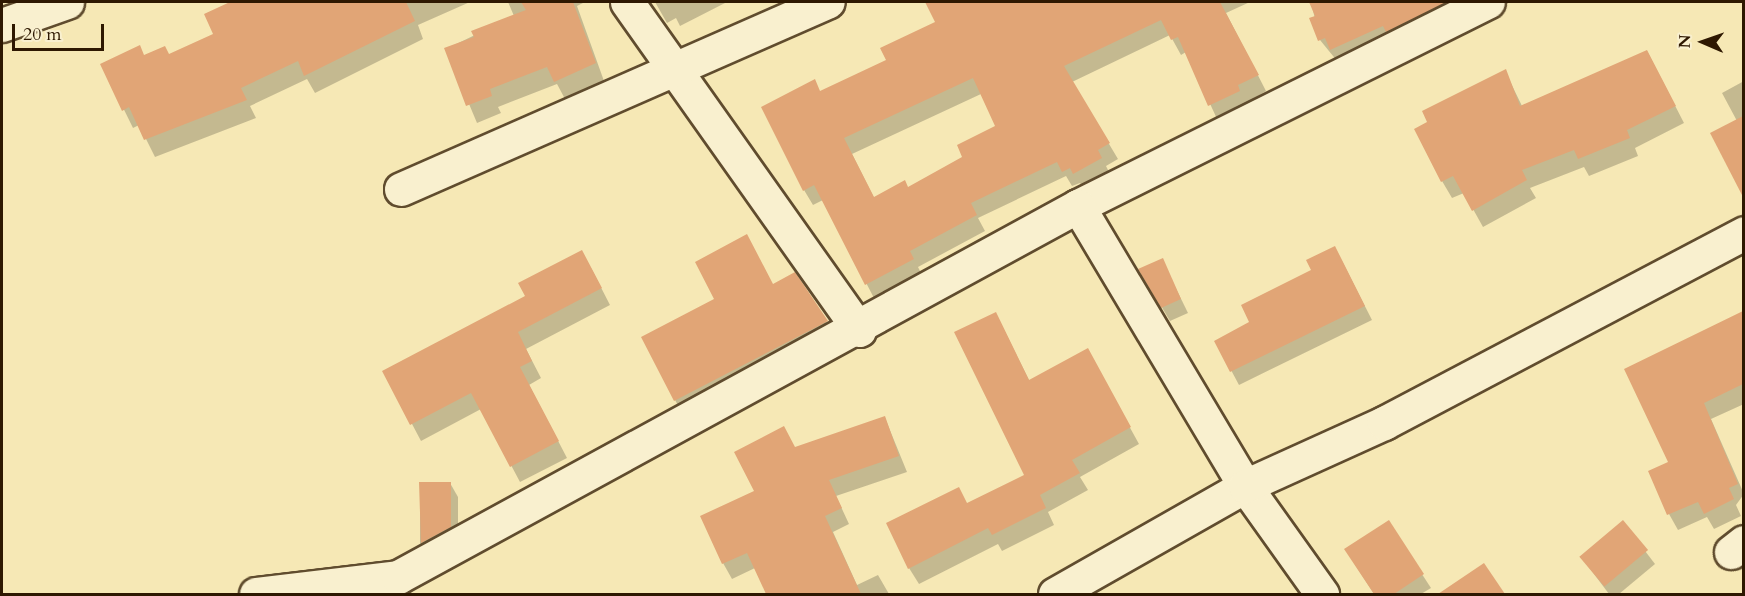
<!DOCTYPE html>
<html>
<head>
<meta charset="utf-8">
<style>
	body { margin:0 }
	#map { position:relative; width:1745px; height:596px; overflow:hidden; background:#f6e8b5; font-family:Cardo,serif }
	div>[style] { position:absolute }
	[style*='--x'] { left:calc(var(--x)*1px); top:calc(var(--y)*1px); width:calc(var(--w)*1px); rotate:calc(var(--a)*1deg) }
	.shadow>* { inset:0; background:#0003 }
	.building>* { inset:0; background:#e1a576; transform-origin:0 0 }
	.roads { filter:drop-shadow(2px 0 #604c2e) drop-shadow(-2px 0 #604c2e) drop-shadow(0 2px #604c2e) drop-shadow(0 -2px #604c2e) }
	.minor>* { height:33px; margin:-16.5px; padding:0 16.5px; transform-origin:16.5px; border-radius:16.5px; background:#f9f0cf }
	span { translate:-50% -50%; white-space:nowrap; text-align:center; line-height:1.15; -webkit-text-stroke:4.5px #f9f0cf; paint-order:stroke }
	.frame { position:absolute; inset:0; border:3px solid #2e1801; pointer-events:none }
	.north { position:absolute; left:1673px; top:12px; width:60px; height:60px; -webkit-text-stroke:4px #f9f0cf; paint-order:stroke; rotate:272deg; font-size:16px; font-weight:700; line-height:24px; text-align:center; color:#2e1801 }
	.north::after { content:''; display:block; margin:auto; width:21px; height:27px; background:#2e1801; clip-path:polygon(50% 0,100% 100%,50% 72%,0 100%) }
	.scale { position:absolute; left:12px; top:24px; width:92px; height:27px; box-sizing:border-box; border:3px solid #2e1801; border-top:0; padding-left:8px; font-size:18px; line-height:21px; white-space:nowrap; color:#2e1801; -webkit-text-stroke:4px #f9f0cf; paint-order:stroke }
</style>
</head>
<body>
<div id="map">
	<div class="shadow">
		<i style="clip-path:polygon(262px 2px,470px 2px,418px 25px,423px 39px,315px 93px,307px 79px,250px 106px,256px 118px,155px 157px,139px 125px,133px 128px,102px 65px,169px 56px,215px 35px,233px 17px)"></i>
		<i style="clip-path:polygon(508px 2px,585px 2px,577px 6px,604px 81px,565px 99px,557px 84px,498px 107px,501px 113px,477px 123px,446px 49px,514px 16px)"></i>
		<i style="clip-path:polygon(655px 2px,727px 2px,680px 26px,676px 18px,667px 23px)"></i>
		<i style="clip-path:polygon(evenodd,927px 2px,1084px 2px,1092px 19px,1133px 2px,1250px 2px,1226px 13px,1266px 91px,1218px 121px,1186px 52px,1181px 55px,1170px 35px,1072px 82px,1118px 159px,1106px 166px,1110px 174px,1083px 188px,1080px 183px,1072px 186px,1066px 176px,978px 218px,985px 231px,918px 267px,922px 275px,875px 300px,823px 200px,813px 205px,804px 190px,820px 92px,888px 61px,937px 23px,927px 2px,981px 94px,997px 127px,964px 158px,908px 189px,874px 198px,852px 154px,981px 94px)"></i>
		<i style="clip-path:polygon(1311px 2px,1461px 2px,1342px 67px,1320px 40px)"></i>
		<i style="clip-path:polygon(1647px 51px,1684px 123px,1635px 148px,1638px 156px,1589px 176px,1584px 167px,1530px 188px,1536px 198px,1483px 227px,1464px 193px,1452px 198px,1442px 181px,1505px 71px,1522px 106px)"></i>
		<i style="clip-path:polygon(1744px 81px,1744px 193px,1712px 134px,1737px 121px,1722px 93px)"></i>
		<i style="clip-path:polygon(1162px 260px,1188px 313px,1170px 321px,1140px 270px)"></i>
		<i style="clip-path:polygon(1342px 261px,1372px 320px,1239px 385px,1216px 342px,1251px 323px,1313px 271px)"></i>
		<i style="clip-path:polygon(591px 268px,610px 305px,526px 349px,541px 378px,529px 385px,567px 458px,520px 482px,481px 409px,421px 441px,384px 371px)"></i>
		<i style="clip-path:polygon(795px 274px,837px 340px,685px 418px,675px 400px,773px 286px)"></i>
		<i style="clip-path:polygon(1744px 313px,1744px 404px,1711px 419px,1744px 494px,1736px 505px,1741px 516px,1714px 529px,1707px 517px,1678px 530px,1669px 514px,1671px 462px,1626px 370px)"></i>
		<i style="clip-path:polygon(996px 314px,1030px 382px,1096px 366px,1139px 444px,1080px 477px,1088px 490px,1048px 512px,1054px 525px,1002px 551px,998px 544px,919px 584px,909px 568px,967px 505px,1026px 476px)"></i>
		<i style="clip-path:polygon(885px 418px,907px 472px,836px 496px,849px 524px,833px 532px,857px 585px,878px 575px,889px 594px,767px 594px,755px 568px,732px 579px,723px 563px,756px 492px,795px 449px)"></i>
		<i style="clip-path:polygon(450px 483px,458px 497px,458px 541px,427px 555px,420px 543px,420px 484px)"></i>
		<i style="clip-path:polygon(1388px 522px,1431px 588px,1421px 594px,1374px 594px,1354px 563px)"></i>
		<i style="clip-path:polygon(1623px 522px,1655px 564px,1619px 594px,1609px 594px,1582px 558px)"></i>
		<i style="clip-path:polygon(1484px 566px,1503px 594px,1441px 594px)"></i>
	</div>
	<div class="building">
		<i style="clip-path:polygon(230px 2px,406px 2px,415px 21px,304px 76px,298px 61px,241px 88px,247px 100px,144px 140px,129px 107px,122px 111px,100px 64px,140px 45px,144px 55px,165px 46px,169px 54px,213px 34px,204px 14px)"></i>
		<i style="clip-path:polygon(521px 2px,573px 2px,596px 63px,554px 82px,547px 67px,490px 89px,492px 96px,466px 106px,444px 48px,474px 37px,471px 31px,526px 10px)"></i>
		<i style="clip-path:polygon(evenodd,925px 2px,1220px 2px,1259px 75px,1238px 85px,1240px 91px,1208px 106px,1178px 37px,1171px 40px,1161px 20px,1064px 66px,1110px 143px,1098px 150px,1102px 158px,1073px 174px,1070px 168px,1062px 172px,1057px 162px,971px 203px,977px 215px,910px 251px,914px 259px,865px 285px,814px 185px,803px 191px,761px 107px,815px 79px,820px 91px,886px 60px,880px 48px,935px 22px,925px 2px,973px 78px,995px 126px,957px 145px,962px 157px,908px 187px,905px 180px,874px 197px,844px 138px,973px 78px)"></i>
		<i style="clip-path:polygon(1309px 2px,1447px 2px,1386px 32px,1383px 26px,1330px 50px,1325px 38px,1318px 41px,1309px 18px,1315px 16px)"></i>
		<i style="clip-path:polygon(1647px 50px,1676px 106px,1627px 130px,1630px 138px,1578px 159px,1574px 150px,1522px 170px,1527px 180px,1472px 211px,1453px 176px,1441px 182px,1414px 129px,1427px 122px,1422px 111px,1506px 69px,1520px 106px)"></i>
		<i style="clip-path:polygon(1743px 116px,1743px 197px,1710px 133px)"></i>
		<i style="clip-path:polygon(747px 234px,773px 284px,795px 272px,828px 321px,674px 401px,641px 337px,714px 299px,695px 262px)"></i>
		<i style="clip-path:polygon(1335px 246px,1365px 306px,1230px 372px,1214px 341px,1249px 322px,1241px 305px,1311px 270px,1306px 260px)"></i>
		<i style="clip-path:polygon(582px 250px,602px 288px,518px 332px,532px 361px,520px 367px,559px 441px,510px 467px,471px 393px,410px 425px,382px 371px,525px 296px,518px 283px)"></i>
		<i style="clip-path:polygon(1163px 258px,1181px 299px,1161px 308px,1138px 269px)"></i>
		<i style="clip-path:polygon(1743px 311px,1743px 384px,1704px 403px,1738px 484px,1729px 488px,1734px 499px,1704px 514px,1698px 502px,1667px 515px,1648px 471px,1668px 462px,1624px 369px)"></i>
		<i style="clip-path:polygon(996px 312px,1029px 380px,1088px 348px,1131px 427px,1072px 460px,1080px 473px,1040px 495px,1046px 508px,992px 535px,988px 528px,908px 569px,886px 523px,959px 487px,967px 503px,1024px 475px,954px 332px)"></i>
		<i style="clip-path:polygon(885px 416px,899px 456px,829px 480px,842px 508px,825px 516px,861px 594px,766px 594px,747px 553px,722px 564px,700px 516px,754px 491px,734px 452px,784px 426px,795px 447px)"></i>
		<i style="clip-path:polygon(419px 482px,451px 482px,451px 527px,421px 543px)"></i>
		<i style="clip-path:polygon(1389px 520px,1424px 574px,1394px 594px,1374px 594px,1344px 549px)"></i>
		<i style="left:1623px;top:520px;width:39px;height:57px;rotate:50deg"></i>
		<i style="clip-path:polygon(1484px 563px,1505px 594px,1438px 594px)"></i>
	</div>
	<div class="roads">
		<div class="minor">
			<i style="--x:627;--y:2;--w:402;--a:54.7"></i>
			<i style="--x:2;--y:25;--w:69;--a:-19.5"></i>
			<i style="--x:401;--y:189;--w:466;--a:-23.7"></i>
			<i style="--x:1078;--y:206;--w:458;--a:-26.5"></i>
			<i style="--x:1731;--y:552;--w:16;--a:-38"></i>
			<i style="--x:256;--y:594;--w:143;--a:-6.8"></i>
			<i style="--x:398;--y:577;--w:775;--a:-28.62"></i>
			<i style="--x:1078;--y:206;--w:326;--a:59.2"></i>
			<i style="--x:1245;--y:486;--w:133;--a:54.5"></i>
			<i style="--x:1055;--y:594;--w:219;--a:-29.6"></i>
			<i style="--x:1245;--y:486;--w:153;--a:-24.4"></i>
			<i style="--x:1384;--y:423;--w:407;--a:-27.8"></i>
		</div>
	</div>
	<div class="frame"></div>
	<div class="north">N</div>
	<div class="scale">20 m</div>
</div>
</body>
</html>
